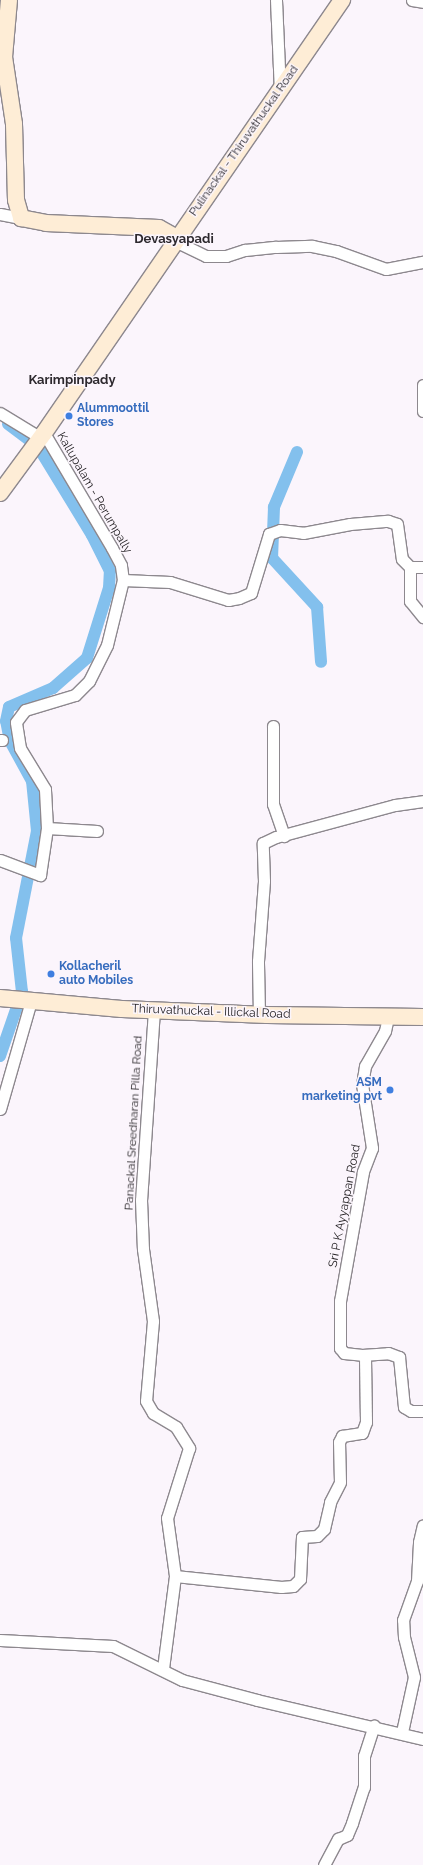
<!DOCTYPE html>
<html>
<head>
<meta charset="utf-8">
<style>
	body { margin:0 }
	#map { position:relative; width:423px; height:1865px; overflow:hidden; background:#fbf5fc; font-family:Raleway,sans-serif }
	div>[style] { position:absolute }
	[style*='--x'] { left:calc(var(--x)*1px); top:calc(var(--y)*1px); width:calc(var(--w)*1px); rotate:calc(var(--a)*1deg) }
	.canal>* { height:12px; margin:-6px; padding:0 6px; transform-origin:6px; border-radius:6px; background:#83c0ed }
	.roads { filter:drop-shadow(1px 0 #8d888e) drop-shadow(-1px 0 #8d888e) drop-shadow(0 1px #8d888e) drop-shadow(0 -1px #8d888e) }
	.street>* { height:11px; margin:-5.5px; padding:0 5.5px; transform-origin:5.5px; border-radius:5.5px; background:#fff }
	.secondary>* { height:16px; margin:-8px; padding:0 8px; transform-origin:8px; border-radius:8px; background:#feedd6 }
	.dots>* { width:11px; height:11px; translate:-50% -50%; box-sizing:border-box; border:2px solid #fbf5fc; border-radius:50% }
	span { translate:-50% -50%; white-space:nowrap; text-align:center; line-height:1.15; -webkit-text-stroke:3px #fbf5fc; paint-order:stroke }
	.street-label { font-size:12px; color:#1f1c1f }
	.shop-label { font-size:12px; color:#366cbe; font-weight:700 }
	.left { translate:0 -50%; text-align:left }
	.right { translate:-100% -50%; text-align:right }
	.neighbourhood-label { font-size:13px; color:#2d292e; font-weight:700 }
</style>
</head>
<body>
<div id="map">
	<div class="canal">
		<i style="--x:8;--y:424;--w:25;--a:37"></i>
		<i style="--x:297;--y:452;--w:60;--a:112.7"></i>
		<i style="--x:274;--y:507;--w:51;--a:92.2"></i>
		<i style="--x:272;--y:558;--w:67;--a:47.4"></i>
		<i style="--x:317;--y:607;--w:55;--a:85.8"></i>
		<i style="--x:0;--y:1056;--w:68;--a:-71"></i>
		<i style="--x:22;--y:992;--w:54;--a:-96.3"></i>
		<i style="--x:16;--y:938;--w:109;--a:-78.9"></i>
		<i style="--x:37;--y:831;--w:50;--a:-95.7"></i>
		<i style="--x:32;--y:781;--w:46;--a:-118.8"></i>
		<i style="--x:10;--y:741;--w:20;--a:-101"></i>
		<i style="--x:6;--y:721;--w:14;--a:-78"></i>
		<i style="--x:9;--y:707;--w:48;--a:-23.4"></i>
		<i style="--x:53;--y:688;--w:45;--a:-41.4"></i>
		<i style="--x:87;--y:658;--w:73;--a:-72.6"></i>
		<i style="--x:109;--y:588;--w:17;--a:-87"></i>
		<i style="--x:110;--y:571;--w:40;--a:-116.6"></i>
		<i style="--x:92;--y:535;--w:96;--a:-121.4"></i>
	</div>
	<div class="roads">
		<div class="street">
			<i style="--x:276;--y:0;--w:90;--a:87.5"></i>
			<i style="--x:412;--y:0;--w:11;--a:10"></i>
			<i style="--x:0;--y:214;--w:21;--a:11"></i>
			<i style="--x:175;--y:241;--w:34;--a:26"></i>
			<i style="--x:206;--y:256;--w:20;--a:0"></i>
			<i style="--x:226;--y:256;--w:20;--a:-18"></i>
			<i style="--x:245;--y:250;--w:31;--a:-6"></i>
			<i style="--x:276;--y:247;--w:36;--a:-2"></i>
			<i style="--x:312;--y:246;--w:25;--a:12"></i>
			<i style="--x:336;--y:251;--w:53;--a:19.8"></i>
			<i style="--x:386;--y:269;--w:38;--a:-11"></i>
			<i style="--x:423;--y:385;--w:26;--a:90"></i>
			<i style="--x:0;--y:413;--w:48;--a:31.4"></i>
			<i style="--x:410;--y:567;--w:34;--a:90"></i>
			<i style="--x:410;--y:601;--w:21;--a:51"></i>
			<i style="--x:410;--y:567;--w:13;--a:0"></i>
			<i style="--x:123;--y:580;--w:47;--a:2.4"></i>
			<i style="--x:170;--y:582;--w:61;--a:17.2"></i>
			<i style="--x:228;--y:600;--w:11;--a:-10"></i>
			<i style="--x:239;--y:598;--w:13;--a:-23"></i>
			<i style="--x:251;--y:593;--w:62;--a:-73"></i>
			<i style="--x:269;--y:534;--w:12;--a:-20"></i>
			<i style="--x:280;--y:530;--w:23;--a:7"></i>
			<i style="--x:303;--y:533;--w:48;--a:-10.8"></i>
			<i style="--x:350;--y:524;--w:38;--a:-5"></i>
			<i style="--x:388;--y:521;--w:9;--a:18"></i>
			<i style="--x:397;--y:524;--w:35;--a:82"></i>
			<i style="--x:402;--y:559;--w:11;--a:45"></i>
			<i style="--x:273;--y:726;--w:78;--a:90"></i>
			<i style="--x:273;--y:804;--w:34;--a:71"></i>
			<i style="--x:0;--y:740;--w:2;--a:0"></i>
			<i style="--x:47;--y:828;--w:50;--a:3.4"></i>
			<i style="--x:0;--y:860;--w:43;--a:20.6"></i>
			<i style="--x:40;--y:875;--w:48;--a:-81.5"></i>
			<i style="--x:47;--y:828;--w:39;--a:-93"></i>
			<i style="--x:45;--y:789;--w:48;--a:-121.4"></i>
			<i style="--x:20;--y:748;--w:26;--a:-99"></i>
			<i style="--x:16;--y:722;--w:15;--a:-53"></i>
			<i style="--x:25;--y:710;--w:52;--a:-16.7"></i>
			<i style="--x:75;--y:695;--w:20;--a:-45"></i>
			<i style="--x:89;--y:681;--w:40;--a:-63.4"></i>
			<i style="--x:107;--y:645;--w:67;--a:-76.2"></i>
			<i style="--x:123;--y:580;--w:15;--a:-98"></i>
			<i style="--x:121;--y:565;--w:19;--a:-118"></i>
			<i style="--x:112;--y:548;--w:134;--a:-120.6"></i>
			<i style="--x:154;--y:1010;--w:190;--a:93.9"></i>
			<i style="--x:141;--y:1200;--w:49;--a:87.7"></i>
			<i style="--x:143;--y:1249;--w:73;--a:82.1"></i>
			<i style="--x:153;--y:1321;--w:80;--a:95"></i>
			<i style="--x:146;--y:1401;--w:14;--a:60"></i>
			<i style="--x:153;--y:1413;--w:27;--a:31"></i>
			<i style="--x:176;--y:1427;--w:25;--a:58"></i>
			<i style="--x:189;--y:1448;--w:73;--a:107.4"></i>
			<i style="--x:167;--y:1518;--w:59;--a:82.1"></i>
			<i style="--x:175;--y:1576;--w:94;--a:97.4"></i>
			<i style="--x:259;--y:1015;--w:54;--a:-91.1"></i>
			<i style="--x:258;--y:961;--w:80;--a:-85.7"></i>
			<i style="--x:264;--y:881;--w:38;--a:-92"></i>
			<i style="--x:263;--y:843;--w:14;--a:-25"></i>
			<i style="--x:276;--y:837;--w:123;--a:-15.1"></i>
			<i style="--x:395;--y:805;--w:28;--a:-8"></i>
			<i style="--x:388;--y:1017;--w:14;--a:102"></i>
			<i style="--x:385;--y:1031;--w:40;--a:119.7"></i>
			<i style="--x:365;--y:1066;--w:18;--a:99"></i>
			<i style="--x:362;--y:1084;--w:65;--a:81.1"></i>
			<i style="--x:372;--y:1148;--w:26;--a:111"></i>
			<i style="--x:363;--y:1172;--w:131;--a:100.1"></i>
			<i style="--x:340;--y:1301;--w:47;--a:90"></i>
			<i style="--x:340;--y:1348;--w:6;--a:51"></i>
			<i style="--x:344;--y:1353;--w:18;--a:6"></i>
			<i style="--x:362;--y:1355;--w:26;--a:-4"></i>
			<i style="--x:388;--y:1353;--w:12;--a:20"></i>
			<i style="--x:399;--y:1357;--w:50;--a:84.3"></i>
			<i style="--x:404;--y:1407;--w:8;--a:30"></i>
			<i style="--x:411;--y:1411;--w:12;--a:0"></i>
			<i style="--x:0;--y:1109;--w:112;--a:-74"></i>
			<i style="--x:175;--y:1576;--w:107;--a:5.9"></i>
			<i style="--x:281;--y:1587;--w:12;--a:-5"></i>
			<i style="--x:293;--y:1586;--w:10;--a:-45"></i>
			<i style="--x:300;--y:1579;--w:42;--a:-87.3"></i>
			<i style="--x:302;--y:1537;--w:15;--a:-4"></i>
			<i style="--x:317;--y:1536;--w:10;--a:-45"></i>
			<i style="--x:324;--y:1529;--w:28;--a:-77"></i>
			<i style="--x:330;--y:1502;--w:22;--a:-63"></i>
			<i style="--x:340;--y:1482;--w:40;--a:-91.4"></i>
			<i style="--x:339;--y:1442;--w:7;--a:-63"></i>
			<i style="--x:342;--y:1436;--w:20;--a:-9"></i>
			<i style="--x:362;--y:1433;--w:12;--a:-70"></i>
			<i style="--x:366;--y:1422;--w:67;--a:-90.9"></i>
			<i style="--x:0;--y:1640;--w:113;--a:3"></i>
			<i style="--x:113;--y:1646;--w:77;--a:26.2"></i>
			<i style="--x:182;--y:1680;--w:78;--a:14.9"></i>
			<i style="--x:257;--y:1700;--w:171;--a:13.2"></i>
			<i style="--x:402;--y:1732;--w:56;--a:-77.7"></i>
			<i style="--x:414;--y:1677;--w:41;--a:-104"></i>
			<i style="--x:404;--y:1637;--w:17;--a:-93"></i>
			<i style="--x:403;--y:1620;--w:41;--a:-70.3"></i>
			<i style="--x:417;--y:1581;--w:39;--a:-87"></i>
			<i style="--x:419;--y:1542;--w:17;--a:-77"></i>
			<i style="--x:324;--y:1865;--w:30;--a:-62"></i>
			<i style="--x:338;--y:1839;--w:10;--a:-24"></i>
			<i style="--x:347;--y:1835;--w:13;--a:-67"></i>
			<i style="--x:352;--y:1823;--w:38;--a:-72"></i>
			<i style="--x:364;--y:1787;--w:31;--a:-90"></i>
			<i style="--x:364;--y:1756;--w:32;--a:-72"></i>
		</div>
		<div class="secondary">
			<i style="--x:9;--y:0;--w:57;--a:95"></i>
			<i style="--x:4;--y:57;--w:68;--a:81.5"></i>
			<i style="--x:14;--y:124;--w:76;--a:88.5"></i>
			<i style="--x:16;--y:200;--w:19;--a:74"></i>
			<i style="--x:21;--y:218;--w:25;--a:11"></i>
			<i style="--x:46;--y:223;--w:113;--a:2.5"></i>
			<i style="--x:159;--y:228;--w:21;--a:29"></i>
			<i style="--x:0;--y:493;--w:74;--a:-53.7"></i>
			<i style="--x:44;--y:433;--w:526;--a:-55.46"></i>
			<i style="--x:0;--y:998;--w:122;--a:5.2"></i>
			<i style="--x:122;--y:1009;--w:145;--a:2.4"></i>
			<i style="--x:267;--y:1015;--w:156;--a:0.7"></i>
		</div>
	</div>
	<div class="dots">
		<i style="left:69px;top:416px;background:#3f7fe0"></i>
		<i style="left:51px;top:974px;background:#3f7fe0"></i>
		<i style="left:390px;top:1090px;background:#3f7fe0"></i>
	</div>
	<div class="street-label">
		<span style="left:244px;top:141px;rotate:-55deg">Pulinackal - Thiruvathuckal Road</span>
		<span style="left:94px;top:493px;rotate:60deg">Kallupalam - Perumpally</span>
		<span style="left:211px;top:1012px;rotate:2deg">Thiruvathuckal - Illickal Road</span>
		<span style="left:134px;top:1123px;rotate:-87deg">Panackal Sreedharan Pilla Road</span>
		<span style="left:345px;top:1206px;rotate:-79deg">Sri P K Ayyappan Road</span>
	</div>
	<div class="shop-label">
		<span class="left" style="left:77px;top:416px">Alummoottil<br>Stores</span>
		<span class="left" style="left:59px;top:974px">Kollacheril<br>auto Mobiles</span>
		<span class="right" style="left:382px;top:1090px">ASM<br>marketing pvt</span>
	</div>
	<div class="neighbourhood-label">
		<span style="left:174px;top:239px">Devasyapadi</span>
		<span style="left:72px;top:380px">Karimpinpady</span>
	</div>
</div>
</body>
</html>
